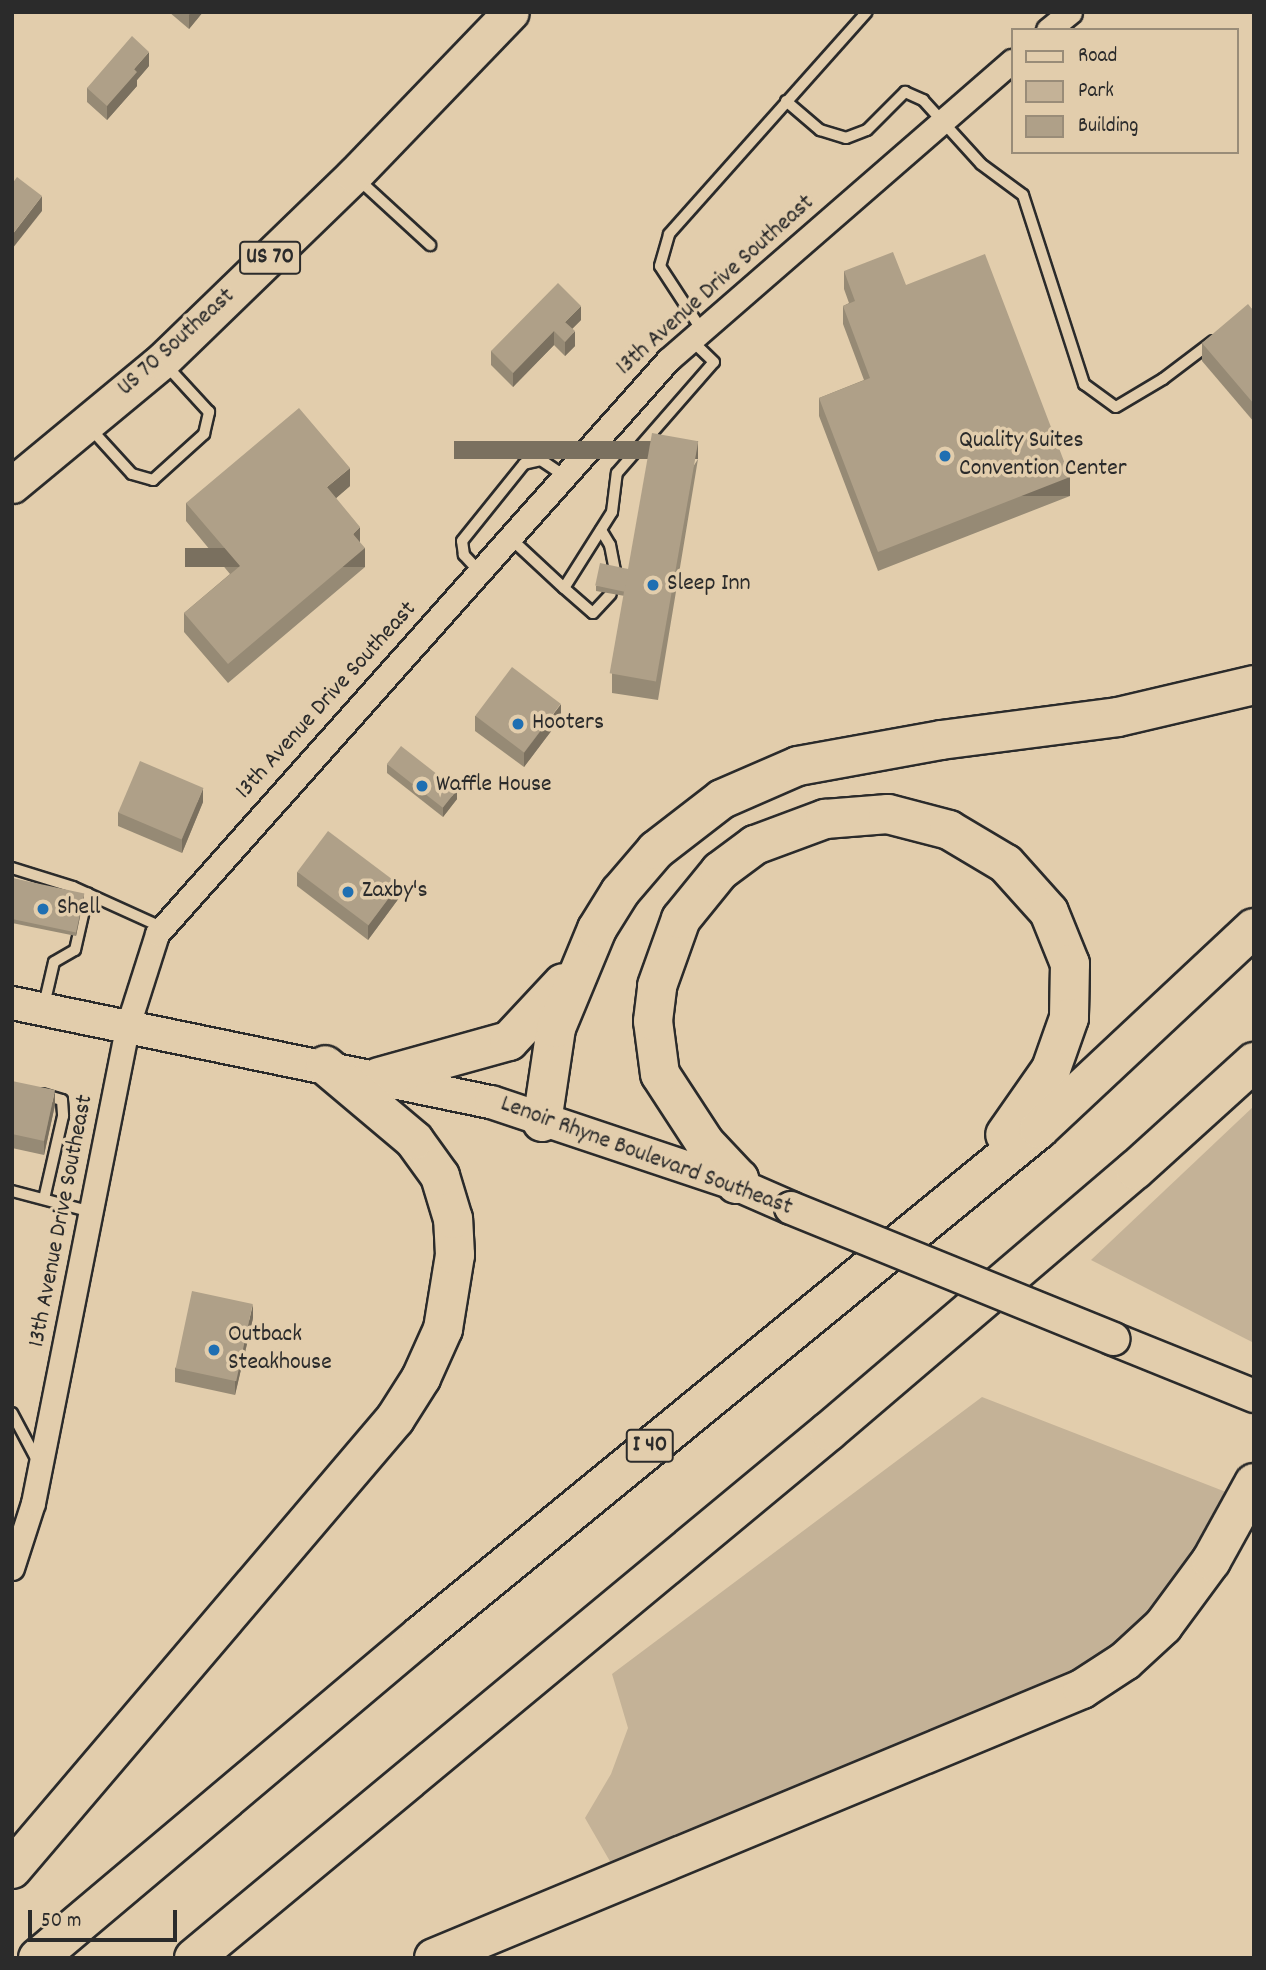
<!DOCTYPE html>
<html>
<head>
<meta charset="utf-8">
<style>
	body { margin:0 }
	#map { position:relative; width:1266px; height:1970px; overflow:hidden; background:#e2cdac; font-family:Dekko,sans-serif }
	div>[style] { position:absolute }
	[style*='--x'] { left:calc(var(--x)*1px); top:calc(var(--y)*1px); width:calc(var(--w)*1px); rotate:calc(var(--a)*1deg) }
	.green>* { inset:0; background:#c4b297 }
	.roads { filter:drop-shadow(2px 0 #2b2b2b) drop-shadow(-2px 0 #2b2b2b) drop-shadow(0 2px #2b2b2b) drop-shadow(0 -2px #2b2b2b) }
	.service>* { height:10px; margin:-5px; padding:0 5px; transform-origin:5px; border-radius:5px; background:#e2cdac }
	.minor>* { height:23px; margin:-11.5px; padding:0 11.5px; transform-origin:11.5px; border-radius:11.5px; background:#e2cdac }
	.secondary>* { height:32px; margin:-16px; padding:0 16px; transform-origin:16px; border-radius:16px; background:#e2cdac }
	.primary>* { height:35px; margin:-17.5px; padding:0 17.5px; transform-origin:17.5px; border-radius:17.5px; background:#e2cdac }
	.motorway>* { height:38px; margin:-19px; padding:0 19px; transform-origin:19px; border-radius:19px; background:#e2cdac }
	.bridges { filter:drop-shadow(2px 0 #2b2b2b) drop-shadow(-2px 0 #2b2b2b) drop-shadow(0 2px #2b2b2b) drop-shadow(0 -2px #2b2b2b) }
	.secondary-bridge>* { height:32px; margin:-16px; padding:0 16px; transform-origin:16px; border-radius:16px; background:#e2cdac }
	.wall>* { inset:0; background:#968a75 }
	.shaded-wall>* { inset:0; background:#7a705f; transform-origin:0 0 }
	.building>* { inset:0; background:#afa088; transform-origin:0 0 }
	.dots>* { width:19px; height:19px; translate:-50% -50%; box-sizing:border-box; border:4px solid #e2cdac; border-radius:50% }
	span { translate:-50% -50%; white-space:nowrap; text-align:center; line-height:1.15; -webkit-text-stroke:7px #e2cdac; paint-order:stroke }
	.shield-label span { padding:2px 5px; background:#e2cdac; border:2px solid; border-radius:5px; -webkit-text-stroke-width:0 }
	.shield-label { font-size:23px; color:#2b2b2b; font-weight:700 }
	.street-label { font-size:24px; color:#2b2b2b }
	.poi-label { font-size:24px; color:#2b2b2b }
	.left { translate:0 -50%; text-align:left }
	.frame { position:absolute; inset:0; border:14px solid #2b2b2b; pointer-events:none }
	.legend { position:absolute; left:1011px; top:28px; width:228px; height:126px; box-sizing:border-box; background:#e2cdac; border:2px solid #998c78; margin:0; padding:9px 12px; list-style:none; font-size:21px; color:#2b2b2b }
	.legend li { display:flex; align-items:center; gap:14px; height:35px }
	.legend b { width:35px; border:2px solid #998c78 }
	.scale { position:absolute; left:28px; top:1910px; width:149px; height:32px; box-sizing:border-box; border:4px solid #2b2b2b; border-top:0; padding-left:9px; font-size:21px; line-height:24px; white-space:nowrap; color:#2b2b2b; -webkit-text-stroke:5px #e2cdac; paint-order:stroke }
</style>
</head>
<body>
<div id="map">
	<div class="green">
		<i style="clip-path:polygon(1254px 1106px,1254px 1343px,1091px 1260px)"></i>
		<i style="clip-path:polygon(982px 1397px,1244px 1499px,1211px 1561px,1051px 1704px,615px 1870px,585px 1818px,611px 1774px,628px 1728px,612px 1674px)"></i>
	</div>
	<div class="roads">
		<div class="service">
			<i style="--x:786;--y:101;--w:45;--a:40.5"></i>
			<i style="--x:820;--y:130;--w:27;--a:17"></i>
			<i style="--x:846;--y:138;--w:22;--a:-21"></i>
			<i style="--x:867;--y:130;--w:54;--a:-45"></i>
			<i style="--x:905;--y:92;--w:20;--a:24"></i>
			<i style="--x:923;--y:100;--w:86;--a:47.8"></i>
			<i style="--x:981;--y:164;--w:52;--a:36.4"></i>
			<i style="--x:1023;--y:195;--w:199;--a:72.1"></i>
			<i style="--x:1084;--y:384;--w:39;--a:36"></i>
			<i style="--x:1116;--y:407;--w:55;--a:-30.8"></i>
			<i style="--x:1163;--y:379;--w:63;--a:-37.2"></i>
			<i style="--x:358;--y:179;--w:98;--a:42.5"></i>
			<i style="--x:701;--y:329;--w:75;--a:-123.1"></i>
			<i style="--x:660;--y:266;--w:33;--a:-74"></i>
			<i style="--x:669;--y:234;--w:297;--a:-48.3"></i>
			<i style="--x:90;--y:428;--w:62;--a:47.6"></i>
			<i style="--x:132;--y:474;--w:22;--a:16"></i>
			<i style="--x:153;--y:480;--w:69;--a:-42"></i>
			<i style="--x:204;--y:434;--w:23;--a:-77"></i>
			<i style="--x:209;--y:412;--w:64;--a:-132.5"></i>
			<i style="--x:601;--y:530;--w:17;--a:59"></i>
			<i style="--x:610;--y:545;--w:26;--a:79"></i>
			<i style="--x:508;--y:536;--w:76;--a:42.9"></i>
			<i style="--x:564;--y:588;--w:90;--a:-57.7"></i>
			<i style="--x:612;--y:512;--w:39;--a:-83"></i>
			<i style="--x:617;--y:473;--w:147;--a:-48.9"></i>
			<i style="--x:714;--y:362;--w:33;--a:-136"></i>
			<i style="--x:478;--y:570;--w:21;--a:-133"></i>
			<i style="--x:464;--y:555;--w:14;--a:-98"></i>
			<i style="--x:462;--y:541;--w:99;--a:-51.2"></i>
			<i style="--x:524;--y:464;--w:17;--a:-13"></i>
			<i style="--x:541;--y:460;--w:27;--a:34"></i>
			<i style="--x:564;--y:588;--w:38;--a:41"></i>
			<i style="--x:593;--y:613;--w:26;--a:-47"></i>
			<i style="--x:12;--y:868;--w:64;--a:17.3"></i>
			<i style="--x:73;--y:887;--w:97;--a:24.4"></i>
			<i style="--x:44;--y:1005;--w:44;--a:-76.9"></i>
			<i style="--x:54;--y:962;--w:24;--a:-30"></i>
			<i style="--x:75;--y:950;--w:58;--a:-77.2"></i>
			<i style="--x:42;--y:1094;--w:21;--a:17"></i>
			<i style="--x:62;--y:1100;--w:16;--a:86"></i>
			<i style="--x:63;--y:1116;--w:85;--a:102.9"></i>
			<i style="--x:12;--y:1191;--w:83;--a:14.7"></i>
			<i style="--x:12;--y:1413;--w:53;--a:62"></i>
		</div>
		<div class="minor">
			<i style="--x:1048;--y:30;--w:28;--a:-39"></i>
			<i style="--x:12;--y:1568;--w:68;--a:-72.1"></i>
			<i style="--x:33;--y:1503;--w:487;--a:-78.8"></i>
			<i style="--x:128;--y:1025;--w:96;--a:-72.3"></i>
			<i style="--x:157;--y:934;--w:769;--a:-48.32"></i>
			<i style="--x:668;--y:360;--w:456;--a:-41"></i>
		</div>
		<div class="secondary">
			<i style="--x:12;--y:1003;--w:489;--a:11.7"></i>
			<i style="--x:491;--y:1102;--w:258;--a:18.5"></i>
			<i style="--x:736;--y:1184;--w:60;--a:23.6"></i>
			<i style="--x:1113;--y:1339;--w:152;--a:22"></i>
		</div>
		<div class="primary">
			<i style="--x:12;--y:485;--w:195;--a:-39.6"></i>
			<i style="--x:162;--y:361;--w:267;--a:-44.1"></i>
			<i style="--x:354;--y:175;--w:226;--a:-46.1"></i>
		</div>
		<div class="motorway">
			<i style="--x:379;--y:1077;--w:135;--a:-15.5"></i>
			<i style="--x:509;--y:1041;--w:79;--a:-47"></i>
			<i style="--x:542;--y:1122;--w:95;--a:-81.5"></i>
			<i style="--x:556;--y:1028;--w:107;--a:-67.5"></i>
			<i style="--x:597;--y:929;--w:44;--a:-58.1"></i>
			<i style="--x:620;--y:892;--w:55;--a:-49.4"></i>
			<i style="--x:656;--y:850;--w:83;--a:-37.7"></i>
			<i style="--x:722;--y:799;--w:83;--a:-23.5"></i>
			<i style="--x:798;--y:766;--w:145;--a:-10.3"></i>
			<i style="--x:941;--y:740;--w:178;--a:-7.4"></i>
			<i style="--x:1118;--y:717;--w:140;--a:-13.2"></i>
			<i style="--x:736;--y:1184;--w:6;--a:-59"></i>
			<i style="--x:739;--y:1179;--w:50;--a:-133.4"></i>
			<i style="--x:705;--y:1143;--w:82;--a:-123.1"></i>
			<i style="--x:660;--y:1074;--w:53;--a:-97.5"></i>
			<i style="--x:653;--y:1021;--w:35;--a:-83"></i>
			<i style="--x:657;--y:986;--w:71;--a:-70.3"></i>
			<i style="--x:681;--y:919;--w:62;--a:-50.9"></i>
			<i style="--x:720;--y:871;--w:44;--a:-36.6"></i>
			<i style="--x:755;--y:845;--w:75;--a:-20.4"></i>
			<i style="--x:825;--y:819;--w:63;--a:-4.5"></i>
			<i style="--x:888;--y:814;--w:63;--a:14.7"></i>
			<i style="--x:949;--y:830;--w:66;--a:30.8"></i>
			<i style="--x:1006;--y:864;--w:64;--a:48.1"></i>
			<i style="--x:1049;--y:912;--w:56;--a:68"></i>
			<i style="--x:1070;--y:964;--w:54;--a:91.1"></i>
			<i style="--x:1069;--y:1018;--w:54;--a:109.4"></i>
			<i style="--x:1051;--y:1069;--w:80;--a:124.9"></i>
			<i style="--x:12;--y:1869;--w:591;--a:-49.6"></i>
			<i style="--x:395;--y:1419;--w:49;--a:-57.6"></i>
			<i style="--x:421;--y:1378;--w:54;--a:-65.8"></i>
			<i style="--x:443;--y:1329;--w:75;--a:-80.8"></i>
			<i style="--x:455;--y:1255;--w:36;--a:-93"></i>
			<i style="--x:453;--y:1219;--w:45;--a:-106.8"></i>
			<i style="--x:440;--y:1176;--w:44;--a:-125.8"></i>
			<i style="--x:414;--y:1140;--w:116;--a:-139.9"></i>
			<i style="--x:38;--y:1958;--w:501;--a:-40.14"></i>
			<i style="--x:421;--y:1635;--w:799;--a:-39.31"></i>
			<i style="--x:1039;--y:1129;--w:294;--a:-43.1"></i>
			<i style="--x:194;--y:1958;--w:825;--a:-39.69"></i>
			<i style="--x:829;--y:1431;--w:402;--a:-40.5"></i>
			<i style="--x:1135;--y:1170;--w:161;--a:-42.2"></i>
			<i style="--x:434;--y:1958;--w:702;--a:-22.54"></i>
			<i style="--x:1082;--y:1689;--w:51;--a:-33.1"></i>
			<i style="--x:1125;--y:1661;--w:52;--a:-42.6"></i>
			<i style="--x:1163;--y:1626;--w:81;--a:-53.6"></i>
			<i style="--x:1211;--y:1561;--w:89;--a:-61.1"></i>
		</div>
	</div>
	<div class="bridges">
		<div class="secondary-bridge">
			<i style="--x:791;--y:1208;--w:348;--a:22.1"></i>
		</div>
	</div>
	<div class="wall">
		<i style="clip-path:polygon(169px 12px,203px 12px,189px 29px)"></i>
		<i style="clip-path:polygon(149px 66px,137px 80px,137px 86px,107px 120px,87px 102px,87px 88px)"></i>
		<i style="clip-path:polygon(844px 271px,906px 285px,1070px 496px,878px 571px,819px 416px,819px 398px,864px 380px,843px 324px,843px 306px,849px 303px,844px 289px)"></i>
		<i style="clip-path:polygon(1254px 307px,1254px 422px,1202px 361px,1202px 343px)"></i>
		<i style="clip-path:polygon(581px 320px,572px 329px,575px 346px,565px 356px,554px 345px,513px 387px,491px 365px,491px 351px)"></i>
		<i style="clip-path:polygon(698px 459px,658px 700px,612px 693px,612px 674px,625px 596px,596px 591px,596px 586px,629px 569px)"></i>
		<i style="clip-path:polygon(350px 486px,336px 498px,365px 567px,228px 683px,184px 632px,184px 613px,230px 574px,186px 521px,186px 503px)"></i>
		<i style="clip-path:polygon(475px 716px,561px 718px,524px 767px,475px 731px)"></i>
		<i style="clip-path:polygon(387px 764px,457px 799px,443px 817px,387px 773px)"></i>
		<i style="clip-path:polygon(203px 802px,182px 853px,118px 826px,118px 812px)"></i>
		<i style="clip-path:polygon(297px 872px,399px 898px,368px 940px,297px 886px)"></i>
		<i style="clip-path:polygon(12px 878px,84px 897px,76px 936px,12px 923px)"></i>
		<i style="clip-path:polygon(12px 1081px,55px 1105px,44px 1155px,12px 1148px)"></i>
		<i style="clip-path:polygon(253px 1318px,235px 1395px,175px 1382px,175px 1368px)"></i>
	</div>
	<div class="shaded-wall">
		<i style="clip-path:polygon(191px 12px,203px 12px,189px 29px,189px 15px)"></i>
		<i style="clip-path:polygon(149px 52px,149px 66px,137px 80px,137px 86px,107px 120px,107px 106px,134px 69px)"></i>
		<i style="clip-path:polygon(42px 196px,42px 211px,12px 249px,12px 235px)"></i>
		<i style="clip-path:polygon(581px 306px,581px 320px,565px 336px,565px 322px)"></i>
		<i style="clip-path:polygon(554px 331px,554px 345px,513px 387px,513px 373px)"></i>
		<i style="clip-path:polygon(575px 331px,575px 346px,565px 356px,565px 342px)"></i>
		<i style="left:698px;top:441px;width:18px;height:244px;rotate:90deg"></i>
		<i style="clip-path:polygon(350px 468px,350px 486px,327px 506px,327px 487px)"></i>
		<i style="left:1070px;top:477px;width:19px;height:206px;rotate:90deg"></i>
		<i style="clip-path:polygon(360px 527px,360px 546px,353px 534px)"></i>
		<i style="left:365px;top:548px;width:19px;height:180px;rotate:90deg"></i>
		<i style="clip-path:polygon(561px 704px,561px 718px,524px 767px,524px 753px)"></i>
		<i style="clip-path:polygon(203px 788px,203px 802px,182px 853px,182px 839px)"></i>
		<i style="clip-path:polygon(457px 790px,457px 799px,443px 817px,443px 807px)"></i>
		<i style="clip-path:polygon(399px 884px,399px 898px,368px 940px,368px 926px)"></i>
		<i style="clip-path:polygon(84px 893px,84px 897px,76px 936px,76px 931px)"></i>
		<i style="clip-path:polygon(55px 1090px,55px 1105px,44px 1155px,44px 1141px)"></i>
		<i style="clip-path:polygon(253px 1304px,253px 1318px,235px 1395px,235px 1381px)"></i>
	</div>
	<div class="building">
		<i style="clip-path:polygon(132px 36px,149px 52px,134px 69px,137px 72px,107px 106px,87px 88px)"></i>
		<i style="clip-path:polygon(17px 177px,42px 196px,12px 235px,12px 184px)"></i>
		<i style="clip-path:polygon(893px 252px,906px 285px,985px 254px,1070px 477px,878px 552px,819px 398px,870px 378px,843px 306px,855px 301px,844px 271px)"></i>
		<i style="clip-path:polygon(558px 283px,581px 306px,565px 322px,575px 331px,565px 342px,554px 331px,513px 373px,491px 351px)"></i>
		<i style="clip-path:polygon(1248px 304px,1252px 309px,1254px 307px,1254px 404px,1202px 343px)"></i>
		<i style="clip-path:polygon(299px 408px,350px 468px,327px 487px,360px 527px,353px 534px,365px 548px,228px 664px,184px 613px,240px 566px,186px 503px)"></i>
		<i style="left:652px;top:433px;width:47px;height:244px;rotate:10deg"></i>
		<i style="left:600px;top:563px;width:30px;height:23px;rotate:12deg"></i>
		<i style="left:512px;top:667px;width:61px;height:61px;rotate:37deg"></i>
		<i style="left:401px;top:746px;width:71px;height:23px;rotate:38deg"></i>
		<i style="left:140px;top:761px;width:69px;height:56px;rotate:23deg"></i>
		<i style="left:328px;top:831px;width:89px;height:51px;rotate:37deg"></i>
		<i style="left:12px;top:878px;width:74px;height:40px;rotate:12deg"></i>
		<i style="clip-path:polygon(12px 1081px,55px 1090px,44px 1141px,12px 1134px)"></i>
		<i style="left:192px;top:1291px;width:62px;height:79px;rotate:12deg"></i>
	</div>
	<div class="dots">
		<i style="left:945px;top:456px;background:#1f6fb2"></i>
		<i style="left:653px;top:585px;background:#1f6fb2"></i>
		<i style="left:518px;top:724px;background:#1f6fb2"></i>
		<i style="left:422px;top:786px;background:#1f6fb2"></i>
		<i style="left:348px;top:892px;background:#1f6fb2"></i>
		<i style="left:43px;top:909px;background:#1f6fb2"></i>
		<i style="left:214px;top:1350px;background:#1f6fb2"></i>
	</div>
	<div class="shield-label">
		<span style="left:270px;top:258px">US 70</span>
		<span style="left:650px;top:1446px">I 40</span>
	</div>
	<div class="street-label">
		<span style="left:716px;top:286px;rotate:-42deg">13th Avenue Drive Southeast</span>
		<span style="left:177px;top:343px;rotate:-42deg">US 70 Southeast</span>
		<span style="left:327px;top:701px;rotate:-48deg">13th Avenue Drive Southeast</span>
		<span style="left:646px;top:1157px;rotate:20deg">Lenoir Rhyne Boulevard Southeast</span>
		<span style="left:62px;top:1221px;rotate:-79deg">13th Avenue Drive Southeast</span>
	</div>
	<div class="poi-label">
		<span class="left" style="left:959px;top:456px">Quality Suites<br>Convention Center</span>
		<span class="left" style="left:667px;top:585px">Sleep Inn</span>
		<span class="left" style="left:532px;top:724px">Hooters</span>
		<span class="left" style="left:436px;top:786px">Waffle House</span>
		<span class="left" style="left:362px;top:892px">Zaxby's</span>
		<span class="left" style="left:57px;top:909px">Shell</span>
		<span class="left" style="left:228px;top:1350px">Outback<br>Steakhouse</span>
	</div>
	<div class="frame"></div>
	<ul class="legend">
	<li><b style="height:9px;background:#e2cdac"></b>Road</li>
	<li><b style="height:19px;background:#c4b297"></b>Park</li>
	<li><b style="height:19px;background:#afa088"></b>Building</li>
	</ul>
	<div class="scale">50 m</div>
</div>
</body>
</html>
